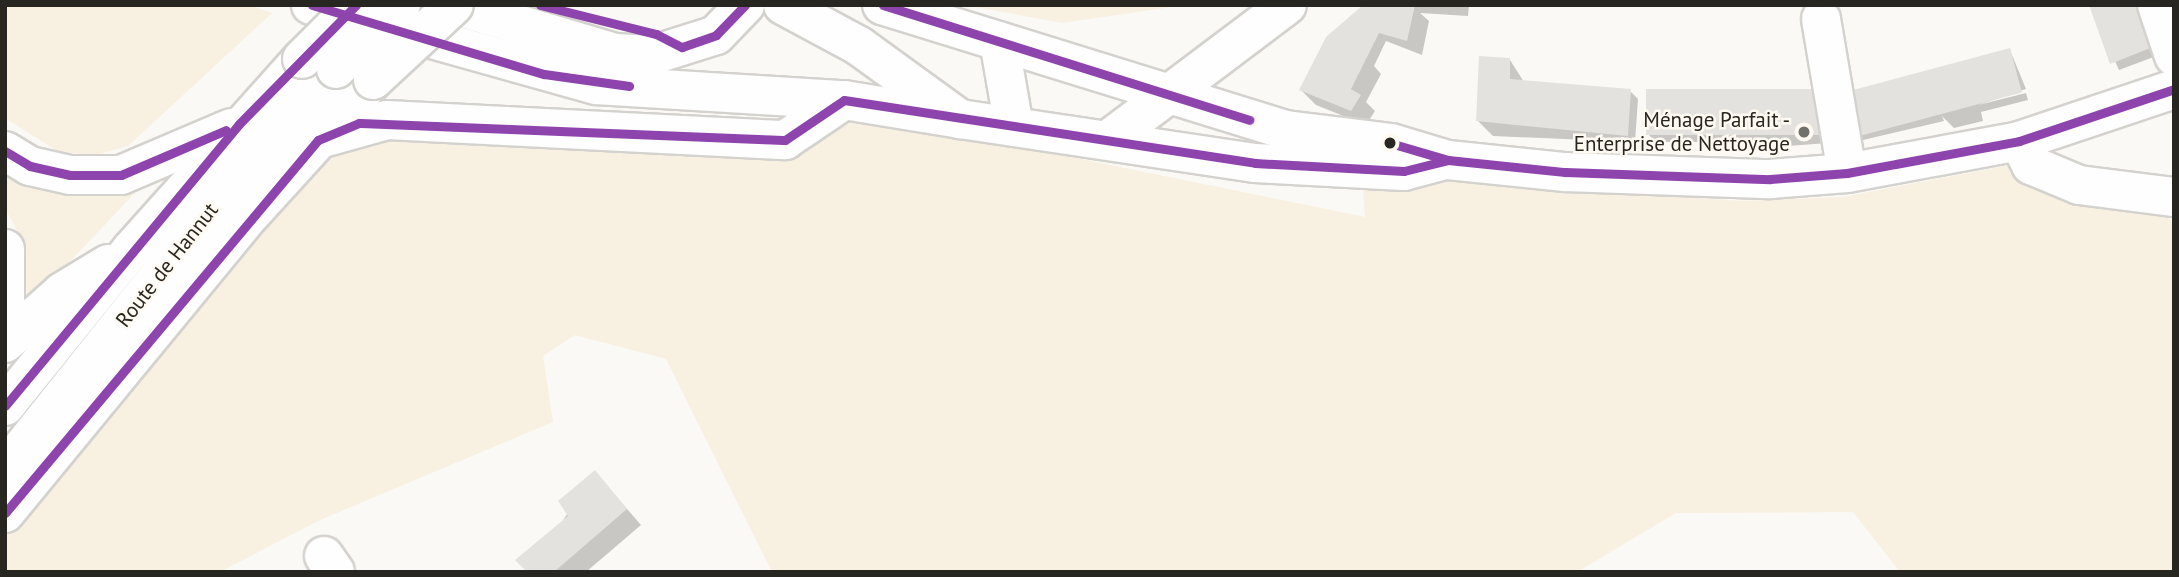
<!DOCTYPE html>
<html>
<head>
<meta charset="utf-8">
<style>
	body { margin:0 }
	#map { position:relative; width:2179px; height:577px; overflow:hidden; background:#fbf9f5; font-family:"PT Sans",sans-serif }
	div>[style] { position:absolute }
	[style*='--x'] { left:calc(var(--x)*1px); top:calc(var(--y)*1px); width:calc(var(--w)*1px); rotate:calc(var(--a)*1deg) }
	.green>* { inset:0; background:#f8f0e1 }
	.shadow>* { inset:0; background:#0003 }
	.building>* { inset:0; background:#e4e2de; transform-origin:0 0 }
	.roads { filter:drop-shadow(2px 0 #d4d2ce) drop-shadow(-2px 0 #d4d2ce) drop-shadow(0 2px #d4d2ce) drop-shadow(0 -2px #d4d2ce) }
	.minor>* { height:38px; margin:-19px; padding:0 19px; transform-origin:19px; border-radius:19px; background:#fefefe }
	.major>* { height:38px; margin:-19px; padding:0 19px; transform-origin:19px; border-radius:19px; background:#fefefe }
	.bridges { filter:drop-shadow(2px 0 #d4d2ce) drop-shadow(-2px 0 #d4d2ce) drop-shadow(0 2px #d4d2ce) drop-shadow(0 -2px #d4d2ce) }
	.major-bridge>* { height:38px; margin:-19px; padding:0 19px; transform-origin:19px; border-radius:19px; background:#fefefe }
	.bus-1>* { height:9px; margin:-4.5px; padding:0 4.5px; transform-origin:4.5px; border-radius:4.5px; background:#8e44ad }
	.dots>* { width:19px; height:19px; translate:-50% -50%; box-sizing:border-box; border:4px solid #fefaf2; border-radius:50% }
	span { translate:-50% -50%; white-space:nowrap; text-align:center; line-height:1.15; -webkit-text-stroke:5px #fefaf2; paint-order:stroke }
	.poi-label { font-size:21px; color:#282621 }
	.right { translate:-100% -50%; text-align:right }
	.street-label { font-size:21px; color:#282621 }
	.frame { position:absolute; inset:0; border:7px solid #282621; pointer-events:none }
</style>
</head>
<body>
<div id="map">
	<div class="green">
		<i style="clip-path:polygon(5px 5px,249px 5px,272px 13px,128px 146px,95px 155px,59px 152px,5px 118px)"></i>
		<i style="clip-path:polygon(965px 5px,1185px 5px,1062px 23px)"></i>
		<i style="clip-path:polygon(871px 116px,1365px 217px,1362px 176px,1743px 201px,1842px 197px,2011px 165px,2166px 202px,2174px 233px,2174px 572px,1900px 572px,1853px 512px,1676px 513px,1577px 572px,772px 572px,666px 359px,575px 335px,543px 356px,553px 422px,320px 520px,220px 572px,5px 572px,5px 527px,295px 179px,343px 152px,394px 131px,787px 148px)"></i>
		<i style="clip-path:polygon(5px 165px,148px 179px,28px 306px,21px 238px,5px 208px)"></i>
	</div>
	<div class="shadow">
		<i style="clip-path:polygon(1401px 5px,1469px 5px,1468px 16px,1420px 13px,1429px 21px,1422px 55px,1386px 41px,1374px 66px,1381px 74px,1366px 102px,1375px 111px,1366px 125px,1316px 105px,1301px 90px)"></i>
		<i style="clip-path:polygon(2090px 5px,2146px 5px,2159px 55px,2119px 70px)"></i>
		<i style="clip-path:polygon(2010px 50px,2026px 89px,1978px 105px,2026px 93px,2028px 100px,1981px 112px,1983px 121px,1954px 128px,1942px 116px,1944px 121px,1863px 140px,1855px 132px)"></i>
		<i style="clip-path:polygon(1510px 60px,1524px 82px,1630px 91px,1638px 99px,1635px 142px,1493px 136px,1478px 121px)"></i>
		<i style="clip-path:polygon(1819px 92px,1828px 143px,1749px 149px,1742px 142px,1656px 142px,1648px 134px)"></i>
		<i style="clip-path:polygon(595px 472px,641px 525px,586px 572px,529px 572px)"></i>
	</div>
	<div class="building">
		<i style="clip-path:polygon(1363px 5px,1415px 5px,1407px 41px,1379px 33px,1351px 89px,1361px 95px,1351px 111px,1299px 90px,1326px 37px)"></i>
		<i style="clip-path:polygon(2089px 5px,2137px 5px,2153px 47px,2110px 64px)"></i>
		<i style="left:2010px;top:48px;width:46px;height:174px;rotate:75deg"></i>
		<i style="clip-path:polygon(1479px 56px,1510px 58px,1510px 79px,1631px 89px,1628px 136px,1476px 121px)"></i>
		<i style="left:1646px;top:89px;width:174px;height:46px"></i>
		<i style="clip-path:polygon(595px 470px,627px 509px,554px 572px,527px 572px,515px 560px,568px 516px,558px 501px)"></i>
	</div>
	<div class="roads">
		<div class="minor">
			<i style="--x:783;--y:5;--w:86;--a:28.3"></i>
			<i style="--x:859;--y:46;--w:125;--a:35.9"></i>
			<i style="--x:960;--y:119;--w:298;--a:8.5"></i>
			<i style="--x:1255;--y:163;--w:149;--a:3.1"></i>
			<i style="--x:1404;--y:171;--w:39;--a:-15"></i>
			<i style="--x:882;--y:5;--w:423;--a:17.2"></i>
			<i style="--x:1286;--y:130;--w:106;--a:7.1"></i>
			<i style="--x:1391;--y:143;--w:59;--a:16.6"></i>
			<i style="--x:1448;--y:160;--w:118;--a:5.9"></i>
			<i style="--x:1565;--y:172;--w:205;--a:2"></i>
			<i style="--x:1770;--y:179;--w:77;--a:-4.5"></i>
			<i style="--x:1847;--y:173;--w:175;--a:-10.5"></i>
			<i style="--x:2019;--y:141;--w:163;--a:-18.5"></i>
			<i style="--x:2157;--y:5;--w:54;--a:71.6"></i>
			<i style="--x:1821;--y:19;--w:156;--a:80.4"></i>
			<i style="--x:999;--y:41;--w:87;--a:80.1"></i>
			<i style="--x:1108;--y:140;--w:224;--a:-37"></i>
			<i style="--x:2019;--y:141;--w:27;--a:63"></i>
			<i style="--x:2031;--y:165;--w:52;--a:22.6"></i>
			<i style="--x:2079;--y:185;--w:96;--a:7.2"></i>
			<i style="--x:324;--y:556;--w:19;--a:55"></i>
		</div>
		<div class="major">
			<i style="--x:311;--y:5;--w:296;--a:15.7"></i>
			<i style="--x:596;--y:85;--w:248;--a:3.5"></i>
			<i style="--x:844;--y:100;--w:118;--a:9.3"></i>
			<i style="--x:453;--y:5;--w:169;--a:16.5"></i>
			<i style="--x:615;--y:53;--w:38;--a:3"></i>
			<i style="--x:653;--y:55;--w:66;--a:-17.6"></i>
			<i style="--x:716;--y:35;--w:42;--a:-46"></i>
			<i style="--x:323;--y:138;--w:66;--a:-15.7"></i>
			<i style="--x:387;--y:120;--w:399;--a:2.9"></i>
			<i style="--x:785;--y:140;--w:71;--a:-34.1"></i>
			<i style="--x:5;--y:151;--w:29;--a:31"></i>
			<i style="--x:30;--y:166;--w:41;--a:12.7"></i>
			<i style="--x:70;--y:175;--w:51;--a:0"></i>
			<i style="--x:121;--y:175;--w:120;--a:-23.1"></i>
			<i style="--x:5;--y:249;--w:80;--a:90"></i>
			<i style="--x:5;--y:343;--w:76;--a:-41.8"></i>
			<i style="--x:62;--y:292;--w:54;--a:-31.3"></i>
			<i style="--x:5;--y:406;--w:201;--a:-51.1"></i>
			<i style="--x:131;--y:250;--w:256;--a:-48.2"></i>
			<i style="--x:5;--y:469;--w:400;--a:-51.5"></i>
			<i style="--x:254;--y:156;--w:120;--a:-46.7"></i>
			<i style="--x:5;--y:513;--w:387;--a:-50.6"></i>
			<i style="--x:251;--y:214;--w:181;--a:-47.7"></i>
		</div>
	</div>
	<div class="bridges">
		<div class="major-bridge">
			<i style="--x:302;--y:59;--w:76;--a:-45"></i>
			<i style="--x:336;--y:69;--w:91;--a:-44.6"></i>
			<i style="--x:373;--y:80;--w:110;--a:-42.8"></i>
		</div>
	</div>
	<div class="bus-1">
		<i style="--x:312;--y:5;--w:242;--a:16.6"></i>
		<i style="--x:544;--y:74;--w:86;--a:8"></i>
		<i style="--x:540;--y:5;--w:120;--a:14"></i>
		<i style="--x:656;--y:34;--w:29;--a:27"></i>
		<i style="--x:682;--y:47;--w:36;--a:-19"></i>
		<i style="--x:716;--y:35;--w:42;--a:-46"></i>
		<i style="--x:883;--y:5;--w:384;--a:17.4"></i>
		<i style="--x:1390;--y:143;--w:60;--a:16.3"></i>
		<i style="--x:1448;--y:160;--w:118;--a:5.9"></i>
		<i style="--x:1565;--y:172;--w:205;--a:2"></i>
		<i style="--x:1770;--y:179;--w:77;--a:-4.5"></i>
		<i style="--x:1847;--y:173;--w:175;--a:-10.5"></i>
		<i style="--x:2019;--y:141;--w:163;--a:-18.5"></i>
		<i style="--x:5;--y:151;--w:29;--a:31"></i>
		<i style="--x:30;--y:166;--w:41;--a:12.7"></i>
		<i style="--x:70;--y:175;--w:51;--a:0"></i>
		<i style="--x:121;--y:175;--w:114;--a:-23.2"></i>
		<i style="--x:5;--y:406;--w:366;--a:-50.3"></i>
		<i style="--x:239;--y:124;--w:167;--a:-45.5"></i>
		<i style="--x:5;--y:513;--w:487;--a:-50"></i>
		<i style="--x:318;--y:140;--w:44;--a:-22.5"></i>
		<i style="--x:359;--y:123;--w:426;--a:2.3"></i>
		<i style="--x:785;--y:140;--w:71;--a:-34.1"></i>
		<i style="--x:844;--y:100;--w:416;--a:8.7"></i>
		<i style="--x:1255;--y:163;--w:149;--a:3.1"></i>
		<i style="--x:1404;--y:171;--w:45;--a:-14"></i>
	</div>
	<div class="dots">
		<i style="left:1804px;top:132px;background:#72706b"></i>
		<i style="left:1390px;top:143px;background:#282621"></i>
	</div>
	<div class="poi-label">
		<span class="right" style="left:1790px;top:132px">Ménage Parfait -<br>Enterprise de Nettoyage</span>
	</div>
	<div class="street-label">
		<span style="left:167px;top:265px;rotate:-52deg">Route de Hannut</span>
	</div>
	<div class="frame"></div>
</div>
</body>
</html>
